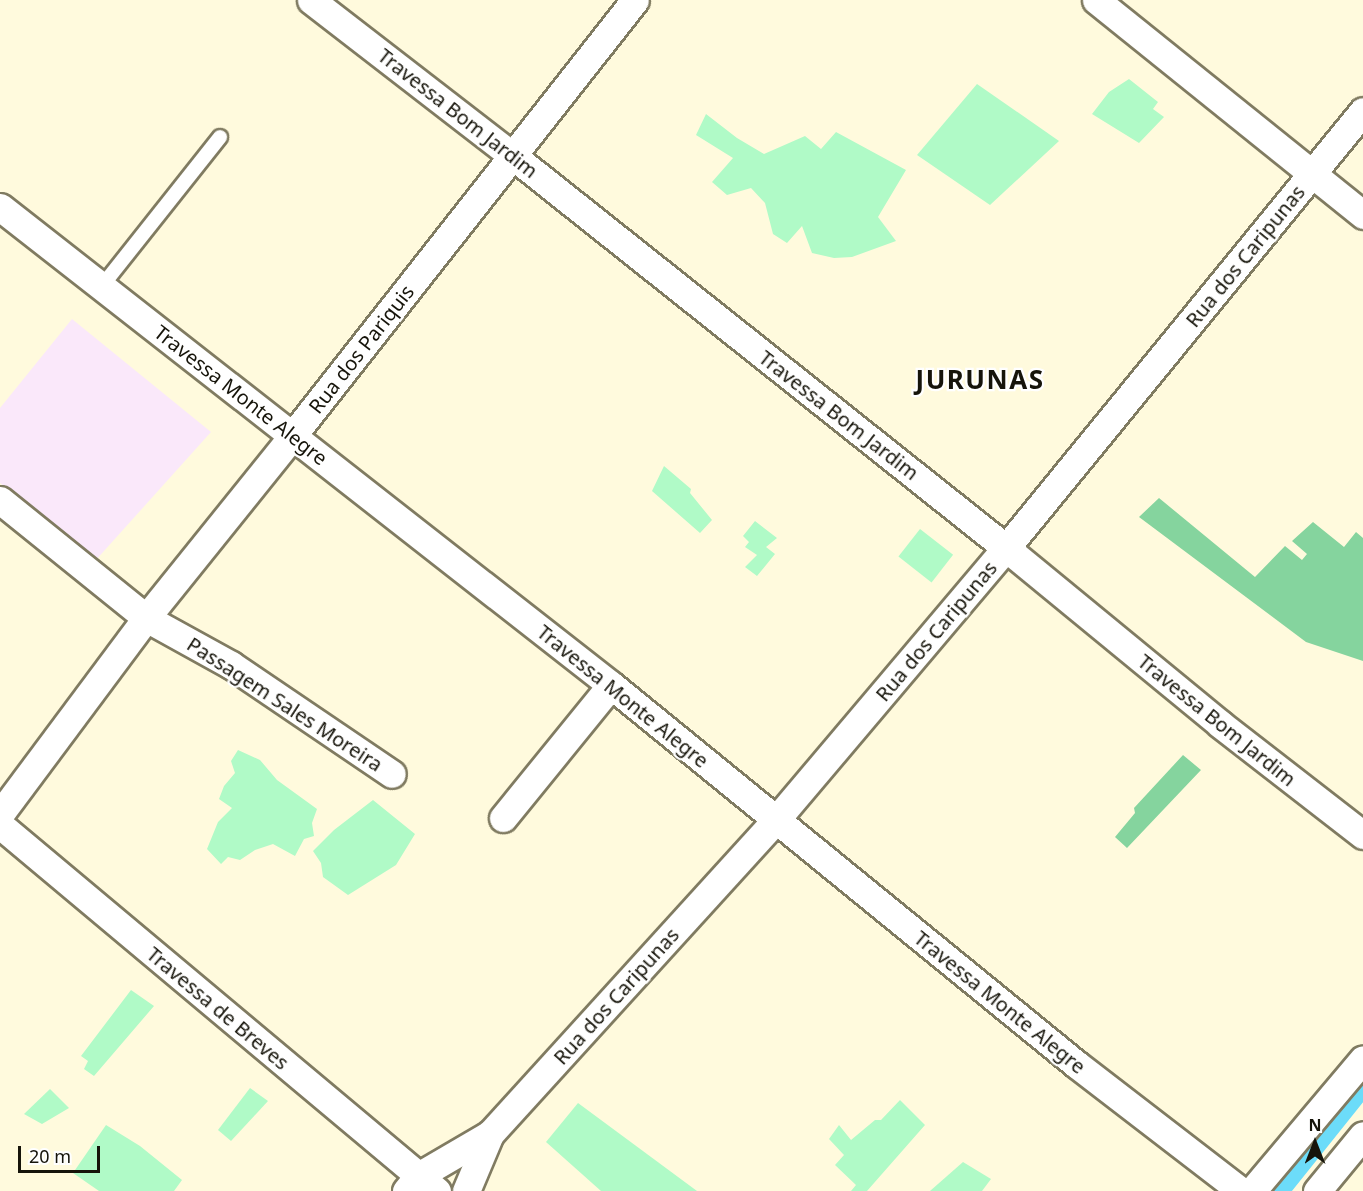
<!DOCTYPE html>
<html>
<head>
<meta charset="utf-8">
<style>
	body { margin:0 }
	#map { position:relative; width:1363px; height:1191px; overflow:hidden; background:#fffadd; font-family:"Noto Sans",sans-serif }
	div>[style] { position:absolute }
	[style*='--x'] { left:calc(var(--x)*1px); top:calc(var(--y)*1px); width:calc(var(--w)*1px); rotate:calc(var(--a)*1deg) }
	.commercial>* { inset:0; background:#fae8fa }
	.green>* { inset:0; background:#b0fac7; transform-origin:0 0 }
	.forest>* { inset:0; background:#85d49e }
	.canal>* { height:28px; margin:-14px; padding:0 14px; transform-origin:14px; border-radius:14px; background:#6cdcf9 }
	.roads { filter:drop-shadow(2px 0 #807b61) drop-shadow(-2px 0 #807b61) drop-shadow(0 2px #807b61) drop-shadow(0 -2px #807b61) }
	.lane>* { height:14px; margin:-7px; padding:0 7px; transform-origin:7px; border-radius:7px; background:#fff }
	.street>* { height:27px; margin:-13.5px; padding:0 13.5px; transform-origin:13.5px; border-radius:13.5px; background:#fff }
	span { translate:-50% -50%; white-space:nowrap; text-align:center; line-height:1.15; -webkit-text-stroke:4.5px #fff; paint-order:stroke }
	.street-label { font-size:20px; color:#16140a }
	.district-label { font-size:26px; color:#16140a; font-weight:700; letter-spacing:1.5px }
	.north { position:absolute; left:1285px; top:1113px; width:60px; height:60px; -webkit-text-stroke:4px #fff; paint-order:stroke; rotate:0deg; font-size:16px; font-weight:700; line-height:24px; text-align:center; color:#16140a }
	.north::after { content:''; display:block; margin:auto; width:21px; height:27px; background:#16140a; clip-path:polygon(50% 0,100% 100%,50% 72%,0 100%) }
	.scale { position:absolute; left:18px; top:1146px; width:82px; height:27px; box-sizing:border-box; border:3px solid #16140a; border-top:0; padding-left:8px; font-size:18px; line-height:21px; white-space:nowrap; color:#16140a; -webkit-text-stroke:4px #fff; paint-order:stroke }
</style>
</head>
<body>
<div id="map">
	<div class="commercial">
		<i style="clip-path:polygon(72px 319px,211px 432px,95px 561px,0 483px,0 408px)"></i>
	</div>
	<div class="green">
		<i style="clip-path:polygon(1129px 79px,1158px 102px,1153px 109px,1164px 117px,1139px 143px,1092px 114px,1109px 92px)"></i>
		<i style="clip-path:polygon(977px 84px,1059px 141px,990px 205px,917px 155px)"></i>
		<i style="clip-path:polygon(706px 114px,737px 138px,764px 154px,805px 136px,821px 149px,836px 132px,906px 170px,878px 217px,896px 241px,852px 257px,834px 258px,812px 253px,802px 226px,787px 243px,773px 234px,765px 203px,751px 188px,727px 195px,712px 182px,733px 158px,696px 135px)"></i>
		<i style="clip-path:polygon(664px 466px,691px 489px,690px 493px,712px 520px,700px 533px,652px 491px)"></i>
		<i style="clip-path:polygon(755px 521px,777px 538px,766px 547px,775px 554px,757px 576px,745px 567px,757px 555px,745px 547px,749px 542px,743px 536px)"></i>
		<i style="left:920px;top:529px;width:42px;height:35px;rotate:38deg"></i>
		<i style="clip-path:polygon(238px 750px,260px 760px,277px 780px,317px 809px,312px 823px,314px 836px,304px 839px,295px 856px,273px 844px,255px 850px,240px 860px,228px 857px,221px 864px,207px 849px,218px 822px,232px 808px,219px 799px,224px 786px,235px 773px,231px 761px)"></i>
		<i style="clip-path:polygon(373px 800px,415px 834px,396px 865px,348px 895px,323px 877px,321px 863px,313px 851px,334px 830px)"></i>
		<i style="clip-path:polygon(131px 990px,154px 1006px,94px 1076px,84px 1069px,88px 1061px,81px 1056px)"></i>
		<i style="clip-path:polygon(250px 1088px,268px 1101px,231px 1141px,218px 1130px)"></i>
		<i style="clip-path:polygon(50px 1089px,69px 1108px,42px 1124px,24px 1114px)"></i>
		<i style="clip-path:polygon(900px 1100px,925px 1125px,867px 1191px,851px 1191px,856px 1185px,835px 1165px,844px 1155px,829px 1139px,839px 1125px,851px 1140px,875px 1120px,881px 1120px)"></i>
		<i style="clip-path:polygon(578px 1103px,697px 1191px,601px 1191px,546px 1142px)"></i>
		<i style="clip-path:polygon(106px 1125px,140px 1146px,182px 1180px,174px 1191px,99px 1191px,73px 1173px)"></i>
		<i style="clip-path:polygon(963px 1162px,991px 1179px,982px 1191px,930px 1191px)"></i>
	</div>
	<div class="forest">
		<i style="clip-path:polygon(1159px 498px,1255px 577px,1285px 546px,1302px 560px,1307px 554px,1292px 541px,1313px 522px,1344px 547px,1356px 532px,1363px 538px,1363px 661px,1306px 642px,1139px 517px)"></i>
		<i style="clip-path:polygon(1183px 755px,1201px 770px,1127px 848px,1115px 837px,1135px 813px,1134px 808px)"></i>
	</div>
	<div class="canal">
		<i style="--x:1274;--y:1191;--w:142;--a:-51.3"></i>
	</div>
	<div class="roads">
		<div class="lane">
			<i style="--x:102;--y:286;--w:190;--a:-51.6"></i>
		</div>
		<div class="street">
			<i style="--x:311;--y:0;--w:255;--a:37.7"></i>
			<i style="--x:513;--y:156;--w:630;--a:38.49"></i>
			<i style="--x:1006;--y:548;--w:277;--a:39.4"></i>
			<i style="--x:1220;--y:724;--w:181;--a:37.8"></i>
			<i style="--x:1096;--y:0;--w:343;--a:38.8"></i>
			<i style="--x:0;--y:207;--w:776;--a:38.04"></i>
			<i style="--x:611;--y:685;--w:600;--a:39.18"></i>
			<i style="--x:1076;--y:1064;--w:208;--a:37.6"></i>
			<i style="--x:0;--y:500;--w:188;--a:38.9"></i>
			<i style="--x:146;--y:618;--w:97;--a:28.9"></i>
			<i style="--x:231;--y:665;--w:194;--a:34.1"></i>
			<i style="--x:0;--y:814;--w:244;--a:-53.3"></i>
			<i style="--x:146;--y:618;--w:235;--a:-51.2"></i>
			<i style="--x:293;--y:435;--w:553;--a:-51.83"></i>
			<i style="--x:503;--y:818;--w:171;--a:-50.9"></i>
			<i style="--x:0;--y:825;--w:570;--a:39.95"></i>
			<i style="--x:406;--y:1191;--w:19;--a:-51"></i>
			<i style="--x:418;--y:1176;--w:83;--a:-30.3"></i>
			<i style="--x:490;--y:1134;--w:423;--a:-47.7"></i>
			<i style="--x:775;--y:821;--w:358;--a:-49.8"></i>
			<i style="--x:1006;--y:548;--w:564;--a:-50.75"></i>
			<i style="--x:466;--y:1191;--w:62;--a:-67.2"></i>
			<i style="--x:1252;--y:1191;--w:172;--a:-49.9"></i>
			<i style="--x:1317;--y:1191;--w:72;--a:-50.6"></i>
		</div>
	</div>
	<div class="street-label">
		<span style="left:458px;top:113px;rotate:38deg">Travessa Bom Jardim</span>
		<span style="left:1245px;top:256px;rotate:-51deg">Rua dos Caripunas</span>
		<span style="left:361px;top:349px;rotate:-52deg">Rua dos Pariquis</span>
		<span style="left:241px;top:395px;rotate:38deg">Travessa Monte Alegre</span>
		<span style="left:839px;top:415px;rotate:38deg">Travessa Bom Jardim</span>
		<span style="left:936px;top:631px;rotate:-50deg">Rua dos Caripunas</span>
		<span style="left:623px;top:696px;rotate:39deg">Travessa Monte Alegre</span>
		<span style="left:285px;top:704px;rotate:33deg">Passagem Sales Moreira</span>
		<span style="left:1217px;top:720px;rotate:39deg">Travessa Bom Jardim</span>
		<span style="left:616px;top:996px;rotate:-48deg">Rua dos Caripunas</span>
		<span style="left:1000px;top:1002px;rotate:39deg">Travessa Monte Alegre</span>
		<span style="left:218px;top:1008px;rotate:40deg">Travessa de Breves</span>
	</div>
	<div class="district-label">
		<span style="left:980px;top:380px">JURUNAS</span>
	</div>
	<div class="north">N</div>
	<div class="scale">20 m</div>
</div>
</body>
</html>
